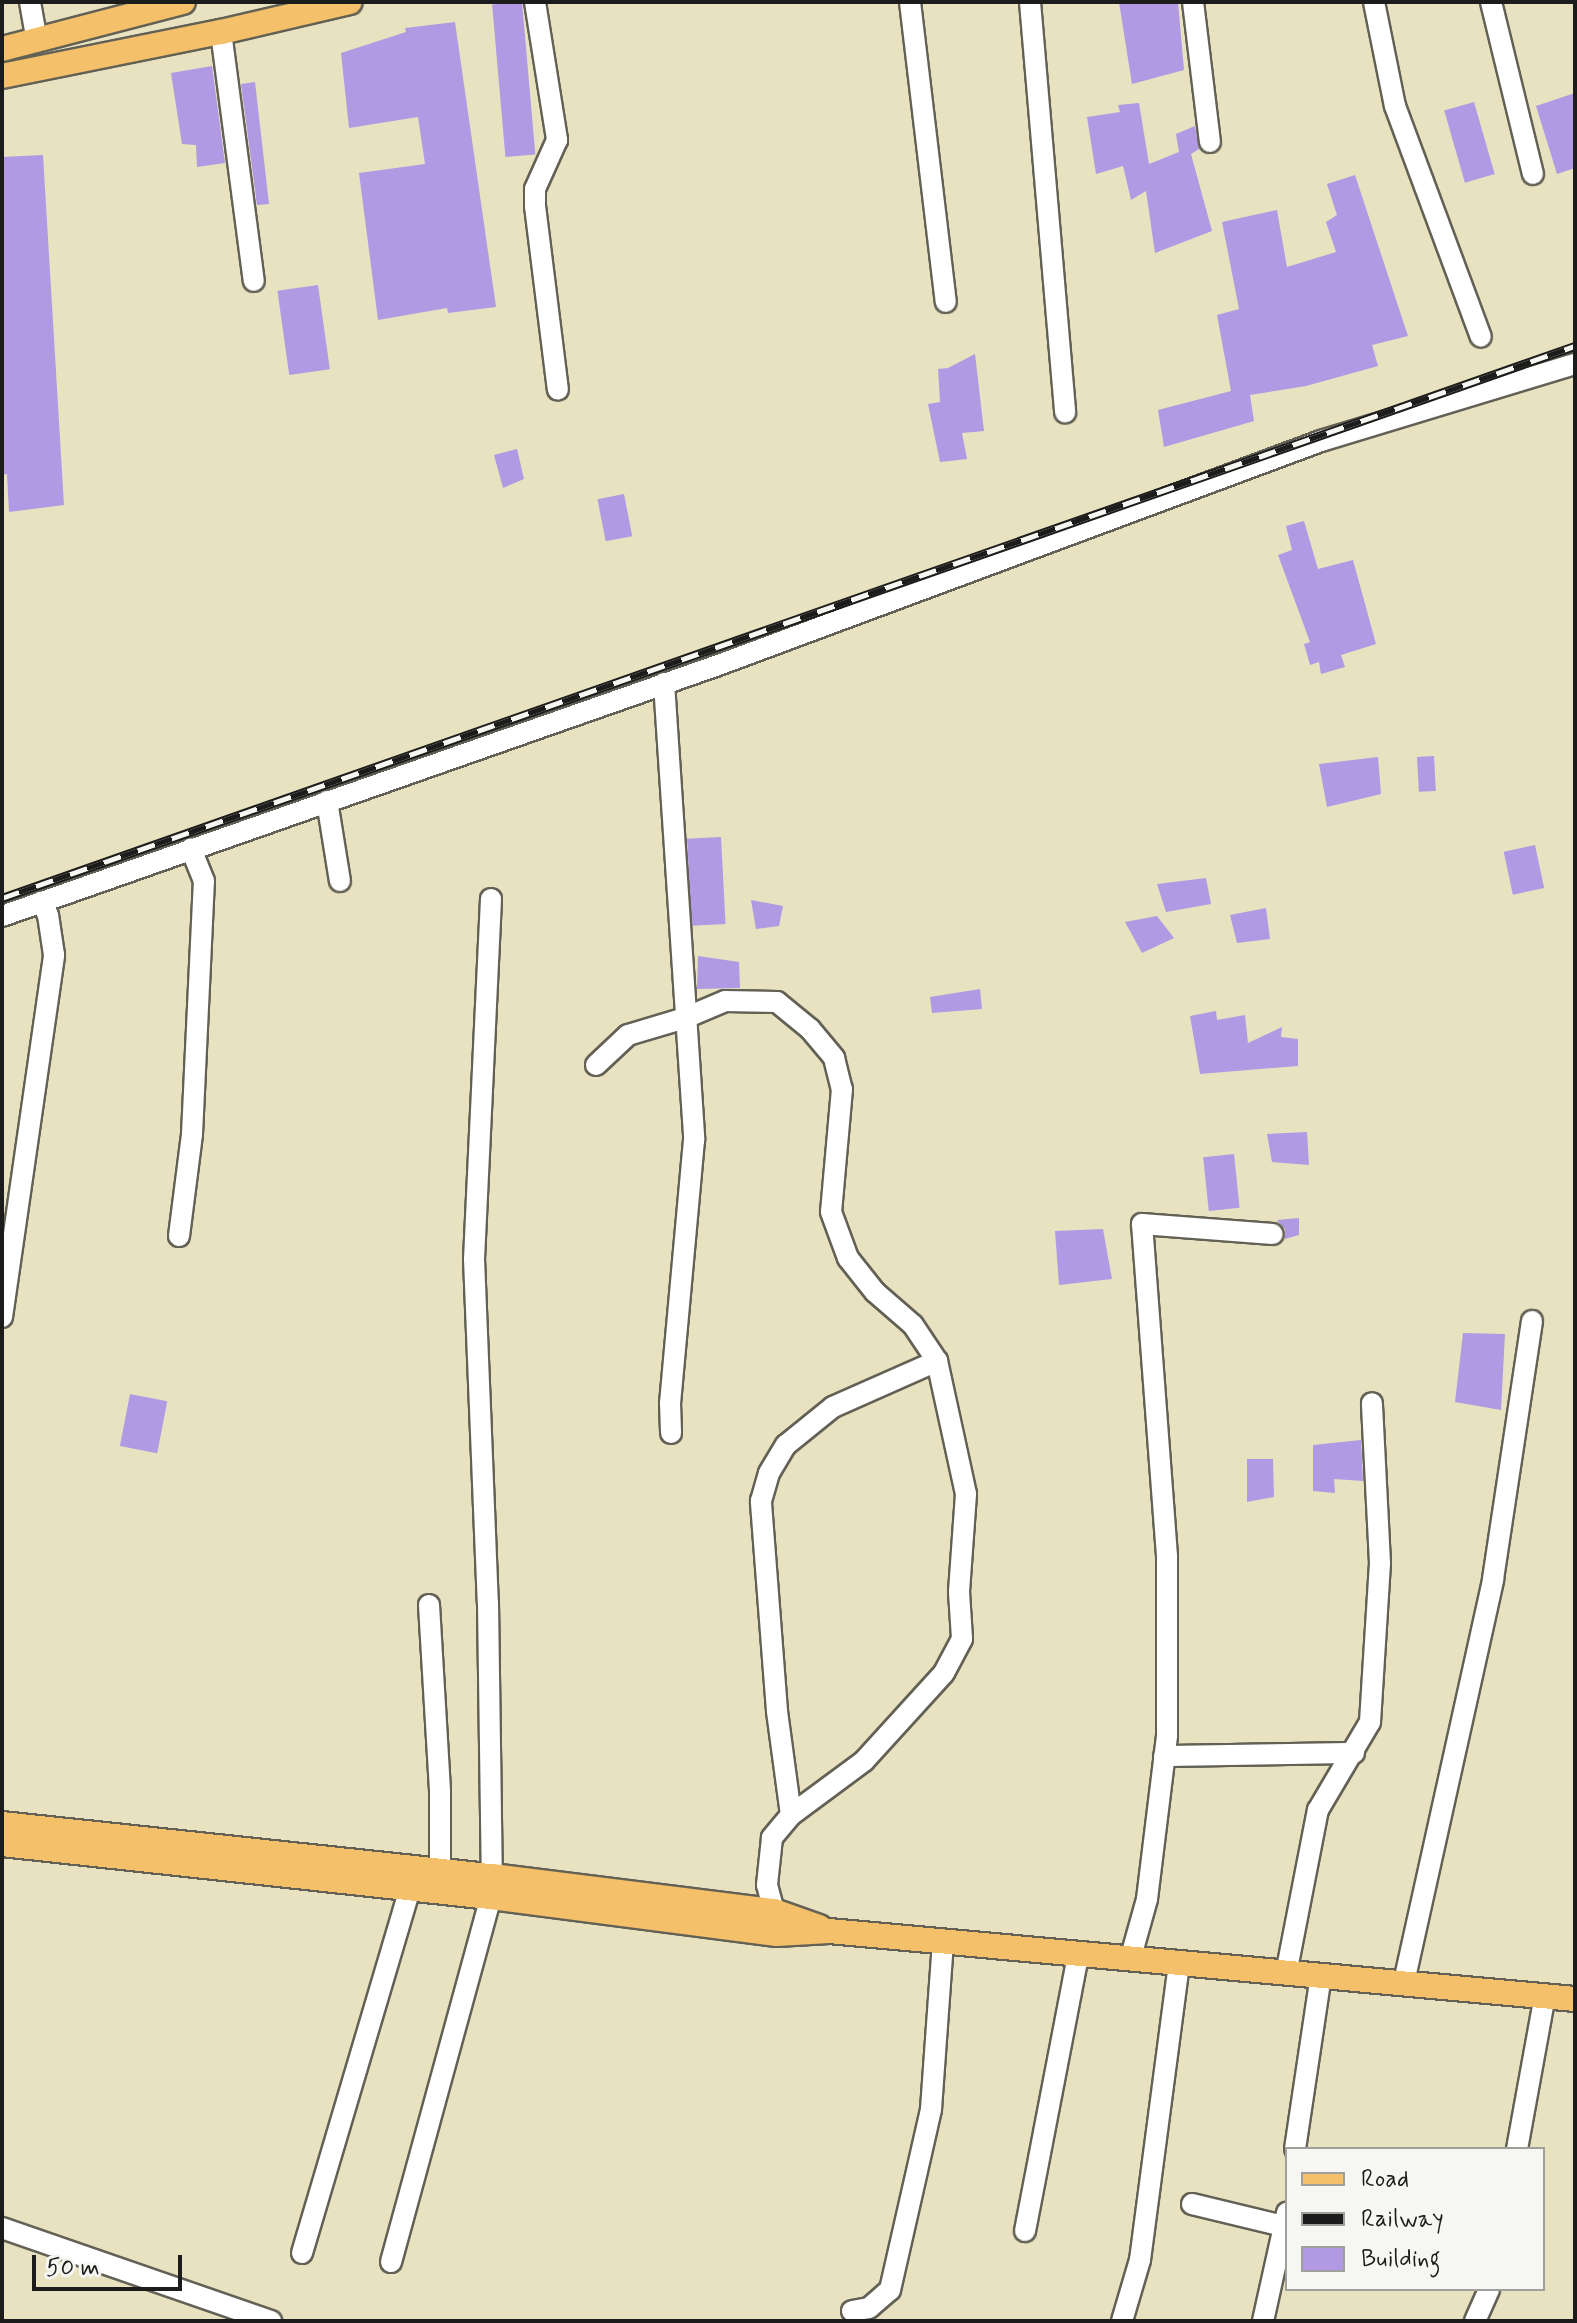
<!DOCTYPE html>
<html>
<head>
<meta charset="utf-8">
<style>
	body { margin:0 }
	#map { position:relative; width:1577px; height:2323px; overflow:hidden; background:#e8e2c0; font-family:Mynerve,sans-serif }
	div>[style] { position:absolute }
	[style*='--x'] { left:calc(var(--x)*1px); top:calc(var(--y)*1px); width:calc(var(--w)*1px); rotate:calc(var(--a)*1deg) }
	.building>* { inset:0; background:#b299e3; transform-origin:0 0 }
	.roads { filter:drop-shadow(2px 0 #636155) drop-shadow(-2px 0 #636155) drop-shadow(0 2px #636155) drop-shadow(0 -2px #636155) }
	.minor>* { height:20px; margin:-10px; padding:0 10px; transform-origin:10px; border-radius:10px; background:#fff }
	.major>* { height:24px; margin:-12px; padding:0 12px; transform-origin:12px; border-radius:12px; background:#f4c16a }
	.rail>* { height:9px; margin-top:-4.5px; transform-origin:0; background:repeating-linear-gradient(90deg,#f6f6f2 0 18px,#1c1c1c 0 36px); box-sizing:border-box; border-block:2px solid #1c1c1c }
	span { translate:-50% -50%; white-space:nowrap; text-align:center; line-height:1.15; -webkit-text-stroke:6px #f6f6f2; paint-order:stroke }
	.frame { position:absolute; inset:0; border:4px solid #1c1c1c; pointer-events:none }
	.legend { position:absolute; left:1285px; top:2147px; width:260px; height:144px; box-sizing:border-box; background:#f6f6f2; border:2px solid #9f9f9c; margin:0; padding:10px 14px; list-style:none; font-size:24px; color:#1c1c1c }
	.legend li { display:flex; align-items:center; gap:16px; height:40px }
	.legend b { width:40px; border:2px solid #9f9f9c }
	.scale { position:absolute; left:32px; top:2255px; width:150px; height:36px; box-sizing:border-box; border:4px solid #1c1c1c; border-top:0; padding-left:10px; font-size:24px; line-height:28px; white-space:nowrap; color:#1c1c1c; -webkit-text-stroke:6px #f6f6f2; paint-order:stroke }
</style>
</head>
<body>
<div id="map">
	<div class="building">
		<i style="left:522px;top:2px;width:153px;height:30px;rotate:85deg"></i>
		<i style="clip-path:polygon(1119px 2px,1178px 2px,1184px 70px,1132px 84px)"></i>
		<i style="clip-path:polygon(455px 22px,496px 307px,448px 313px,447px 308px,378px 320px,359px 173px,425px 164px,418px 117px,349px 128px,341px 53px,406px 32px,405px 28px)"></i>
		<i style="clip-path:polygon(212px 66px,225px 163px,197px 167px,196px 145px,182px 144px,171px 73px)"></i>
		<i style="clip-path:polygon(255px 82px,269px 204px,257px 205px,241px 84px)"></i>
		<i style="clip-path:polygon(1575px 93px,1575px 168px,1557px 174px,1536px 106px)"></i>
		<i style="left:1474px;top:102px;width:75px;height:31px;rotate:74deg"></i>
		<i style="clip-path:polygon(1139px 103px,1149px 164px,1179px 152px,1176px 134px,1195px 126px,1199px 149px,1191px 154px,1212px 231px,1155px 253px,1146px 191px,1131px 200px,1123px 166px,1096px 174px,1087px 117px,1120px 112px,1118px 105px)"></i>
		<i style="clip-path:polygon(43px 155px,64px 505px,9px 512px,7px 474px,2px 475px,2px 157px)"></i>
		<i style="clip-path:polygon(1355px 175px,1408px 336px,1372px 345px,1378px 366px,1306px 386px,1250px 395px,1254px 421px,1164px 447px,1158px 410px,1231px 391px,1217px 315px,1239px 309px,1222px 222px,1277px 210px,1287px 267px,1336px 252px,1326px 222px,1337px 215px,1327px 184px)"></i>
		<i style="left:318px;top:285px;width:85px;height:41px;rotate:82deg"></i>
		<i style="clip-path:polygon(975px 354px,984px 431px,962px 433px,967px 459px,940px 462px,928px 404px,940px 402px,938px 369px,948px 368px)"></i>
		<i style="clip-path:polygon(517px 449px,524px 479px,503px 488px,494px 455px)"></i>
		<i style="left:624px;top:494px;width:43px;height:27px;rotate:79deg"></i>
		<i style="clip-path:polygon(1304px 521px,1318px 569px,1353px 560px,1376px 644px,1341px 655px,1345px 667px,1321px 674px,1319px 662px,1310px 665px,1304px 644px,1310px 642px,1278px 555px,1292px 550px,1286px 526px)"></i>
		<i style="left:1434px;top:756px;width:35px;height:17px;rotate:87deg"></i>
		<i style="clip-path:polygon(1378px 757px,1381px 794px,1327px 807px,1319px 764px)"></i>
		<i style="left:721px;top:837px;width:87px;height:34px;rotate:87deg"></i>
		<i style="left:1535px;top:845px;width:44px;height:32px;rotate:78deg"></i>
		<i style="clip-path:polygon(1206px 878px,1211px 904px,1166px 912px,1157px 884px)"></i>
		<i style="clip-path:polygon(751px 900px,783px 906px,779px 926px,756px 929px)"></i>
		<i style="clip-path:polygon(1266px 908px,1270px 939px,1237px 943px,1230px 915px)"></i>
		<i style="clip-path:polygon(1157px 916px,1174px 938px,1142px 953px,1125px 922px)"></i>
		<i style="clip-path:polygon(698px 956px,739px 962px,740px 988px,697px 989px)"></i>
		<i style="clip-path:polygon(980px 989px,982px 1009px,932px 1013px,930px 997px)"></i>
		<i style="clip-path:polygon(1216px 1011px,1217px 1020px,1245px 1015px,1248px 1043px,1282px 1027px,1281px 1037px,1298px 1039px,1298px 1066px,1200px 1074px,1190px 1016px)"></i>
		<i style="clip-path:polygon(1307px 1132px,1309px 1165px,1272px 1162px,1267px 1134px)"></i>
		<i style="left:1234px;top:1154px;width:54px;height:31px;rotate:84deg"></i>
		<i style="clip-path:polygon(1299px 1218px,1299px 1235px,1285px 1239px,1285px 1229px,1277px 1220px)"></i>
		<i style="clip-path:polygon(1103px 1229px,1112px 1279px,1059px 1285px,1055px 1231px)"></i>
		<i style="clip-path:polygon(1463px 1333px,1505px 1334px,1501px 1410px,1455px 1402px)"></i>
		<i style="left:130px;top:1394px;width:38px;height:53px;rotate:11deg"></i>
		<i style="clip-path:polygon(1361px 1440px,1363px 1481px,1334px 1479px,1335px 1493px,1313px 1491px,1313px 1445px)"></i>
		<i style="clip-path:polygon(1247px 1459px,1273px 1459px,1274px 1497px,1247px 1502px)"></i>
	</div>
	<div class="roads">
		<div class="minor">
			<i style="--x:30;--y:2;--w:40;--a:80"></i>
			<i style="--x:535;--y:2;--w:140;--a:80.9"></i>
			<i style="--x:557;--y:140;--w:54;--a:114.2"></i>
			<i style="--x:535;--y:189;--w:17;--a:90"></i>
			<i style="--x:535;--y:206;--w:185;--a:82.9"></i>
			<i style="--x:910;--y:2;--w:302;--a:83.2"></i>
			<i style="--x:1030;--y:2;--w:412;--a:85.1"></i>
			<i style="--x:1193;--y:2;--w:141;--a:83.1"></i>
			<i style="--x:1374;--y:2;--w:106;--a:78.6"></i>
			<i style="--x:1395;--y:106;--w:246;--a:69.6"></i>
			<i style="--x:1491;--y:2;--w:177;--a:76.3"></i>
			<i style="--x:221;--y:32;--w:251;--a:82.5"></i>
			<i style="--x:664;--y:683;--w:458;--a:86.2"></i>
			<i style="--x:694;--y:1140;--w:264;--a:95.2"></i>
			<i style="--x:670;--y:1403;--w:30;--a:88"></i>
			<i style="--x:327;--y:801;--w:81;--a:80.8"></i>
			<i style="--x:491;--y:899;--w:360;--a:92.7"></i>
			<i style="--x:474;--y:1259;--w:344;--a:87.7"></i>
			<i style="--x:488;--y:1603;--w:273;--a:89.2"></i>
			<i style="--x:2;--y:916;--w:762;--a:-19.31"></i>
			<i style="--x:721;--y:664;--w:640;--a:-20.39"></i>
			<i style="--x:1321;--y:441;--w:265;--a:-16.9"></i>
			<i style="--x:596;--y:1065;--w:44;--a:-43.2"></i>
			<i style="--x:628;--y:1035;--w:59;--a:-16.6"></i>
			<i style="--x:685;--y:1018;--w:43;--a:-23"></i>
			<i style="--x:725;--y:1001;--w:52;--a:1.1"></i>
			<i style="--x:777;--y:1002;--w:43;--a:39.3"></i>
			<i style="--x:810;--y:1029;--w:38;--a:50"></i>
			<i style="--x:834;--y:1058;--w:32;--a:76"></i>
			<i style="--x:842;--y:1089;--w:123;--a:95.1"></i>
			<i style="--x:831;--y:1212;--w:49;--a:69.7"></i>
			<i style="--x:848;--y:1258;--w:43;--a:51.5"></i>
			<i style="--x:875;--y:1292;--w:50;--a:41"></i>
			<i style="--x:913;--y:1325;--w:43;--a:56.3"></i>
			<i style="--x:937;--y:1361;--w:136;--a:77.7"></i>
			<i style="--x:966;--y:1494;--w:98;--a:94.1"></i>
			<i style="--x:959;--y:1592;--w:47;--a:86.3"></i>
			<i style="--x:962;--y:1639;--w:38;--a:118"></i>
			<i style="--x:944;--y:1673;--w:119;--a:132.3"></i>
			<i style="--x:864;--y:1761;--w:91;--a:143.5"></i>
			<i style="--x:791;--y:1815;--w:30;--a:130"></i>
			<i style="--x:772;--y:1838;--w:47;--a:96.1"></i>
			<i style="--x:767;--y:1885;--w:27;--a:75"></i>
			<i style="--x:179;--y:1236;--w:103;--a:-82.7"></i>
			<i style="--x:192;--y:1134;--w:253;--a:-87.3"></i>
			<i style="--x:204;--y:881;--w:35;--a:-112"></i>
			<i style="--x:2;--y:1317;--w:366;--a:-81.8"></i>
			<i style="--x:54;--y:955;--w:40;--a:-98.5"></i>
			<i style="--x:48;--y:915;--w:15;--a:-118"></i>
			<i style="--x:429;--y:1605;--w:187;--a:86.6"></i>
			<i style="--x:440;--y:1792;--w:79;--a:90"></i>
			<i style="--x:1164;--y:1756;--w:190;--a:-0.9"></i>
			<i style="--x:791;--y:1815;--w:105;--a:-97.7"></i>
			<i style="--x:777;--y:1711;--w:211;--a:-94.4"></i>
			<i style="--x:761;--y:1501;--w:29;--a:-74"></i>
			<i style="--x:769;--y:1473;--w:33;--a:-59"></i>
			<i style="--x:786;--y:1445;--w:60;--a:-39"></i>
			<i style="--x:833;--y:1407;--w:114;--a:-23.9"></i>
			<i style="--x:1130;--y:1960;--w:63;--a:-74.4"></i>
			<i style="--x:1147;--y:1899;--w:165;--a:-83"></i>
			<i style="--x:1167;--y:1735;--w:179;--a:-90"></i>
			<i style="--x:1167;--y:1556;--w:333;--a:-94.3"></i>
			<i style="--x:1142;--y:1224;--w:131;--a:4.4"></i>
			<i style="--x:1286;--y:1974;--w:167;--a:-79"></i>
			<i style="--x:1318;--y:1810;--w:102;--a:-59.4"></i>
			<i style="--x:1370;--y:1722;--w:159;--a:-86.4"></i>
			<i style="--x:1380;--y:1563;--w:160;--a:-92.9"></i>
			<i style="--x:1404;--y:1982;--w:413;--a:-77.5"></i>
			<i style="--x:1493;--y:1579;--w:261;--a:-81.4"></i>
			<i style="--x:1295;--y:2149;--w:175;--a:-81.5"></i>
			<i style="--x:1517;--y:2149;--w:157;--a:-79.7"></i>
			<i style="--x:1192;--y:2204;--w:98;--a:13.6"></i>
			<i style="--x:2;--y:2228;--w:285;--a:19.1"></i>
			<i style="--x:1025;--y:2231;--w:280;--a:-79.1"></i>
			<i style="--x:302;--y:2253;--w:380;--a:-73.5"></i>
			<i style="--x:391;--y:2262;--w:378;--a:-74.7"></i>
			<i style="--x:852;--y:2311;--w:17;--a:-10"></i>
			<i style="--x:869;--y:2308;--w:28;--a:-41"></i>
			<i style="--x:890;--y:2290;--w:186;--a:-77.2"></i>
			<i style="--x:931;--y:2109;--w:166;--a:-85.9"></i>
			<i style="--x:1122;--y:2321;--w:64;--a:-73.6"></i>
			<i style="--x:1140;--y:2260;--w:301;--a:-82.5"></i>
			<i style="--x:1263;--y:2321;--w:111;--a:-77.5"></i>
			<i style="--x:1475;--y:2321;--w:35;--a:-66"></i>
		</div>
		<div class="major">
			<i style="--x:2;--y:49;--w:187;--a:-14.6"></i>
			<i style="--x:2;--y:76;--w:223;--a:-11.4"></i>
			<i style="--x:221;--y:32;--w:132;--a:-13.1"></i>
			<i style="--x:2;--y:1824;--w:493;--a:6.1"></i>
			<i style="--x:492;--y:1876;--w:284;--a:7.1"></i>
			<i style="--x:774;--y:1911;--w:48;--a:19.6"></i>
			<i style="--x:2;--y:1844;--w:492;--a:6.2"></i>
			<i style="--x:491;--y:1897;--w:288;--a:7.4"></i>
			<i style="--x:777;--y:1934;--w:52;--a:-3.3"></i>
			<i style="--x:829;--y:1931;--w:749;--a:5.21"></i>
		</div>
	</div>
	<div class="rail">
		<i style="--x:2;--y:898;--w:1667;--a:-19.34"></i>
	</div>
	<div class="frame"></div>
	<ul class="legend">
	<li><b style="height:10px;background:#f4c16a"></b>Road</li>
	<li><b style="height:10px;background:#1c1c1c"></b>Railway</li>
	<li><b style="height:22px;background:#b299e3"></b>Building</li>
	</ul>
	<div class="scale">50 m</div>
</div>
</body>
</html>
